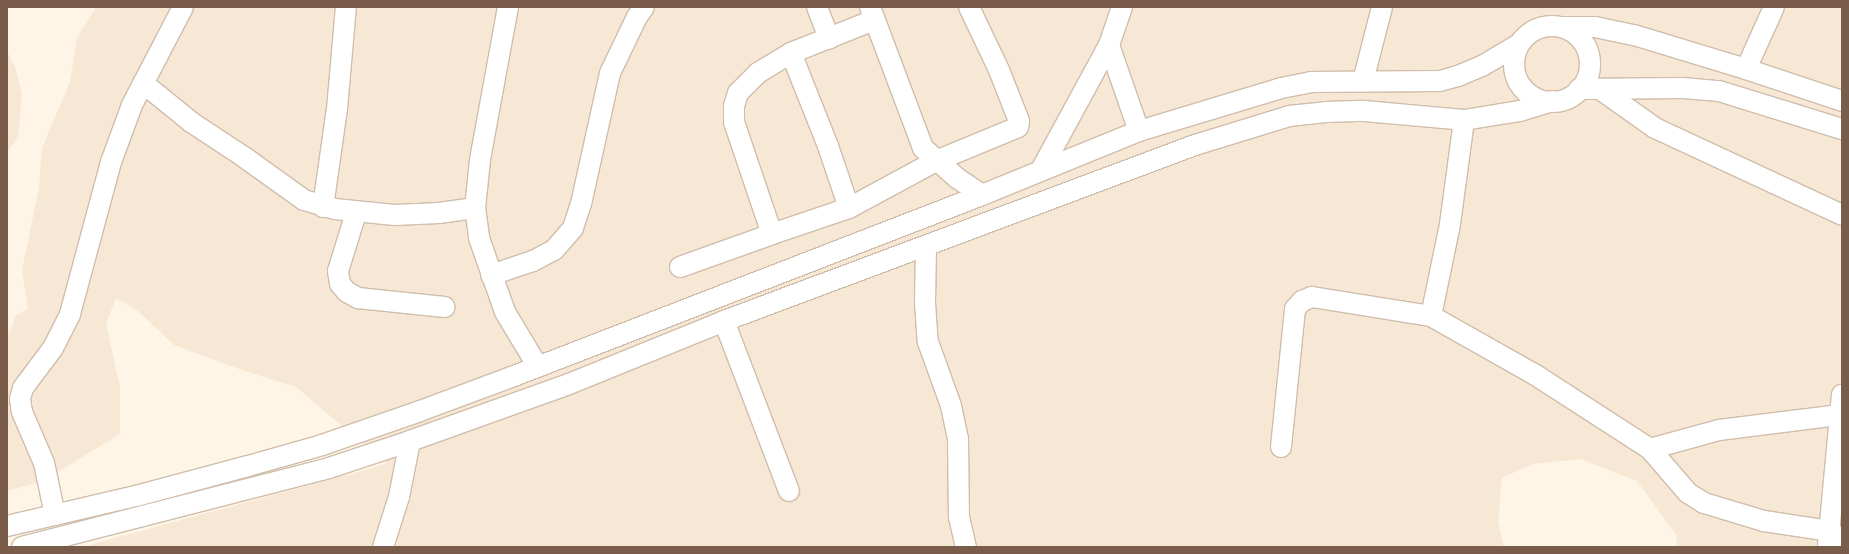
<!DOCTYPE html>
<html>
<head>
<meta charset="utf-8">
<style>
	body { margin:0 }
	#map { position:relative; width:1849px; height:554px; overflow:hidden; background:#fef5e7; font-family:Overpass,sans-serif }
	div>[style] { position:absolute }
	[style*='--x'] { left:calc(var(--x)*1px); top:calc(var(--y)*1px); width:calc(var(--w)*1px); rotate:calc(var(--a)*1deg) }
	.residential>* { inset:0; background:#f6e8d4 }
	.roads { filter:drop-shadow(1px 0 #d0bdab) drop-shadow(-1px 0 #d0bdab) drop-shadow(0 1px #d0bdab) drop-shadow(0 -1px #d0bdab) }
	.minor>* { height:20px; margin:-10px; padding:0 10px; transform-origin:10px; border-radius:10px; background:#fff }
	.minor>.ring { margin:-10px; padding:0; box-sizing:content-box; background:none; border:20px solid #fff; border-radius:50% }
	span { translate:-50% -50%; white-space:nowrap; text-align:center; line-height:1.15; -webkit-text-stroke:3.5px #fff9ee; paint-order:stroke }
	.frame { position:absolute; inset:0; border:8px solid #795c49; pointer-events:none }
</style>
</head>
<body>
<div id="map">
	<div class="residential">
		<i style="clip-path:polygon(96px 7px,1842px 7px,1842px 547px,1676px 547px,1677px 536px,1637px 481px,1580px 459px,1533px 464px,1502px 478px,1498px 521px,1504px 547px,82px 547px,387px 464px,296px 387px,242px 370px,174px 345px,138px 311px,116px 298px,106px 324px,120px 387px,120px 434px,41px 482px,7px 491px,7px 335px,10px 332px,16px 315px,28px 309px,22px 270px,39px 188px,42px 148px,70px 82px,77px 38px)"></i>
		<i style="clip-path:polygon(7px 51px,15px 67px,22px 95px,18px 136px,7px 153px)"></i>
	</div>
	<div class="roads">
		<div class="minor">
			<i style="--x:508;--y:7;--w:156;--a:100.4"></i>
			<i style="--x:480;--y:160;--w:48;--a:95.9"></i>
			<i style="--x:475;--y:208;--w:30;--a:82"></i>
			<i style="--x:479;--y:238;--w:78;--a:70.6"></i>
			<i style="--x:505;--y:312;--w:64;--a:59"></i>
			<i style="--x:817;--y:7;--w:34;--a:69"></i>
			<i style="--x:870;--y:7;--w:151;--a:69.4"></i>
			<i style="--x:923;--y:148;--w:45;--a:41.4"></i>
			<i style="--x:957;--y:178;--w:30;--a:34"></i>
			<i style="--x:874;--y:20;--w:89;--a:158.3"></i>
			<i style="--x:791;--y:53;--w:39;--a:149"></i>
			<i style="--x:758;--y:73;--w:28;--a:135"></i>
			<i style="--x:738;--y:93;--w:14;--a:107"></i>
			<i style="--x:734;--y:106;--w:16;--a:90"></i>
			<i style="--x:734;--y:122;--w:118;--a:71.3"></i>
			<i style="--x:772;--y:234;--w:81;--a:-18.7"></i>
			<i style="--x:849;--y:208;--w:99;--a:-28.4"></i>
			<i style="--x:936;--y:161;--w:89;--a:-22.5"></i>
			<i style="--x:1018;--y:127;--w:6;--a:-81"></i>
			<i style="--x:1019;--y:121;--w:55;--a:-111.4"></i>
			<i style="--x:999;--y:70;--w:70;--a:-115.5"></i>
			<i class="ring" style="left:1514px;top:26px;width:56px;height:56px"></i>
			<i style="--x:1561;--y:27;--w:34;--a:0"></i>
			<i style="--x:1595;--y:27;--w:40;--a:12"></i>
			<i style="--x:1634;--y:35;--w:117;--a:16.9"></i>
			<i style="--x:1746;--y:69;--w:101;--a:18.4"></i>
			<i style="--x:1109;--y:45;--w:91;--a:70.8"></i>
			<i style="--x:791;--y:53;--w:100;--a:68.3"></i>
			<i style="--x:828;--y:146;--w:65;--a:71.3"></i>
			<i style="--x:1746;--y:69;--w:68;--a:-65.7"></i>
			<i style="--x:1363;--y:81;--w:76;--a:-75.6"></i>
			<i style="--x:143;--y:83;--w:62;--a:39.1"></i>
			<i style="--x:191;--y:122;--w:64;--a:33.4"></i>
			<i style="--x:244;--y:157;--w:74;--a:35.6"></i>
			<i style="--x:304;--y:200;--w:32;--a:16"></i>
			<i style="--x:335;--y:209;--w:60;--a:5.7"></i>
			<i style="--x:395;--y:215;--w:44;--a:-2.6"></i>
			<i style="--x:439;--y:213;--w:36;--a:-8"></i>
			<i style="--x:1579;--y:89;--w:104;--a:-0.6"></i>
			<i style="--x:1683;--y:88;--w:36;--a:5"></i>
			<i style="--x:1719;--y:91;--w:129;--a:17.2"></i>
			<i style="--x:1600;--y:89;--w:67;--a:35.3"></i>
			<i style="--x:1655;--y:128;--w:206;--a:24.9"></i>
			<i style="--x:1041;--y:170;--w:142;--a:-61.5"></i>
			<i style="--x:1109;--y:45;--w:40;--a:-71.1"></i>
			<i style="--x:323;--y:207;--w:99;--a:-81.9"></i>
			<i style="--x:337;--y:109;--w:102;--a:-85"></i>
			<i style="--x:356;--y:213;--w:61;--a:107.2"></i>
			<i style="--x:338;--y:271;--w:13;--a:81"></i>
			<i style="--x:340;--y:284;--w:11;--a:49"></i>
			<i style="--x:347;--y:292;--w:13;--a:29"></i>
			<i style="--x:358;--y:298;--w:87;--a:5.9"></i>
			<i style="--x:926;--y:246;--w:57;--a:91"></i>
			<i style="--x:925;--y:303;--w:39;--a:86"></i>
			<i style="--x:928;--y:342;--w:68;--a:70.2"></i>
			<i style="--x:951;--y:406;--w:34;--a:78"></i>
			<i style="--x:958;--y:439;--w:78;--a:89.3"></i>
			<i style="--x:959;--y:517;--w:31;--a:77"></i>
			<i style="--x:680;--y:267;--w:98;--a:-19.7"></i>
			<i style="--x:491;--y:275;--w:44;--a:-18.4"></i>
			<i style="--x:533;--y:261;--w:24;--a:-28"></i>
			<i style="--x:554;--y:250;--w:29;--a:-49"></i>
			<i style="--x:573;--y:228;--w:25;--a:-72"></i>
			<i style="--x:581;--y:204;--w:134;--a:-77.5"></i>
			<i style="--x:610;--y:73;--w:62;--a:-64.3"></i>
			<i style="--x:637;--y:17;--w:12;--a:-55"></i>
			<i style="--x:1431;--y:316;--w:94;--a:-78.3"></i>
			<i style="--x:1450;--y:224;--w:105;--a:-82.3"></i>
			<i style="--x:724;--y:321;--w:182;--a:69.1"></i>
			<i style="--x:1281;--y:447;--w:139;--a:-84.2"></i>
			<i style="--x:1295;--y:309;--w:11;--a:-49"></i>
			<i style="--x:1302;--y:301;--w:11;--a:-22"></i>
			<i style="--x:1312;--y:297;--w:121;--a:9.1"></i>
			<i style="--x:1431;--y:316;--w:118;--a:29.4"></i>
			<i style="--x:1534;--y:374;--w:138;--a:32.9"></i>
			<i style="--x:1650;--y:449;--w:58;--a:49.2"></i>
			<i style="--x:1688;--y:493;--w:19;--a:32"></i>
			<i style="--x:1704;--y:503;--w:63;--a:16.7"></i>
			<i style="--x:1764;--y:521;--w:66;--a:8.7"></i>
			<i style="--x:1829;--y:531;--w:15;--a:32"></i>
			<i style="--x:1650;--y:449;--w:72;--a:-15.4"></i>
			<i style="--x:1719;--y:430;--w:122;--a:-7.1"></i>
			<i style="--x:55;--y:515;--w:53;--a:-101.9"></i>
			<i style="--x:44;--y:463;--w:56;--a:-113.3"></i>
			<i style="--x:22;--y:412;--w:13;--a:-99"></i>
			<i style="--x:20;--y:399;--w:11;--a:-75"></i>
			<i style="--x:23;--y:388;--w:50;--a:-53.1"></i>
			<i style="--x:53;--y:348;--w:38;--a:-63"></i>
			<i style="--x:70;--y:314;--w:157;--a:-74.9"></i>
			<i style="--x:111;--y:162;--w:61;--a:-69.8"></i>
			<i style="--x:132;--y:105;--w:110;--a:-62.5"></i>
			<i style="--x:7;--y:526;--w:132;--a:-13.1"></i>
			<i style="--x:136;--y:496;--w:116;--a:-15"></i>
			<i style="--x:248;--y:466;--w:77;--a:-15.8"></i>
			<i style="--x:322;--y:445;--w:104;--a:-19.1"></i>
			<i style="--x:420;--y:411;--w:100;--a:-20.4"></i>
			<i style="--x:514;--y:376;--w:502;--a:-21.14"></i>
			<i style="--x:982;--y:195;--w:170;--a:-22.2"></i>
			<i style="--x:1139;--y:131;--w:148;--a:-16.8"></i>
			<i style="--x:1281;--y:88;--w:31;--a:-11"></i>
			<i style="--x:1311;--y:82;--w:129;--a:-0.4"></i>
			<i style="--x:1440;--y:81;--w:19;--a:-16"></i>
			<i style="--x:1458;--y:76;--w:26;--a:-23"></i>
			<i style="--x:1482;--y:66;--w:43;--a:-30.7"></i>
			<i style="--x:1828;--y:545;--w:151;--a:-84.7"></i>
			<i style="--x:22;--y:547;--w:317;--a:-14.4"></i>
			<i style="--x:329;--y:468;--w:85;--a:-18.4"></i>
			<i style="--x:410;--y:441;--w:169;--a:-19.7"></i>
			<i style="--x:569;--y:384;--w:167;--a:-22.1"></i>
			<i style="--x:724;--y:321;--w:503;--a:-20.49"></i>
			<i style="--x:1195;--y:145;--w:98;--a:-17.1"></i>
			<i style="--x:1289;--y:116;--w:37;--a:-6"></i>
			<i style="--x:1326;--y:112;--w:38;--a:-2"></i>
			<i style="--x:1364;--y:111;--w:100;--a:5.1"></i>
			<i style="--x:1464;--y:120;--w:57;--a:-9.1"></i>
			<i style="--x:1520;--y:111;--w:34;--a:-17"></i>
			<i style="--x:383;--y:547;--w:52;--a:-72.3"></i>
			<i style="--x:399;--y:497;--w:57;--a:-78.9"></i>
		</div>
	</div>
	<div class="frame"></div>
</div>
</body>
</html>
